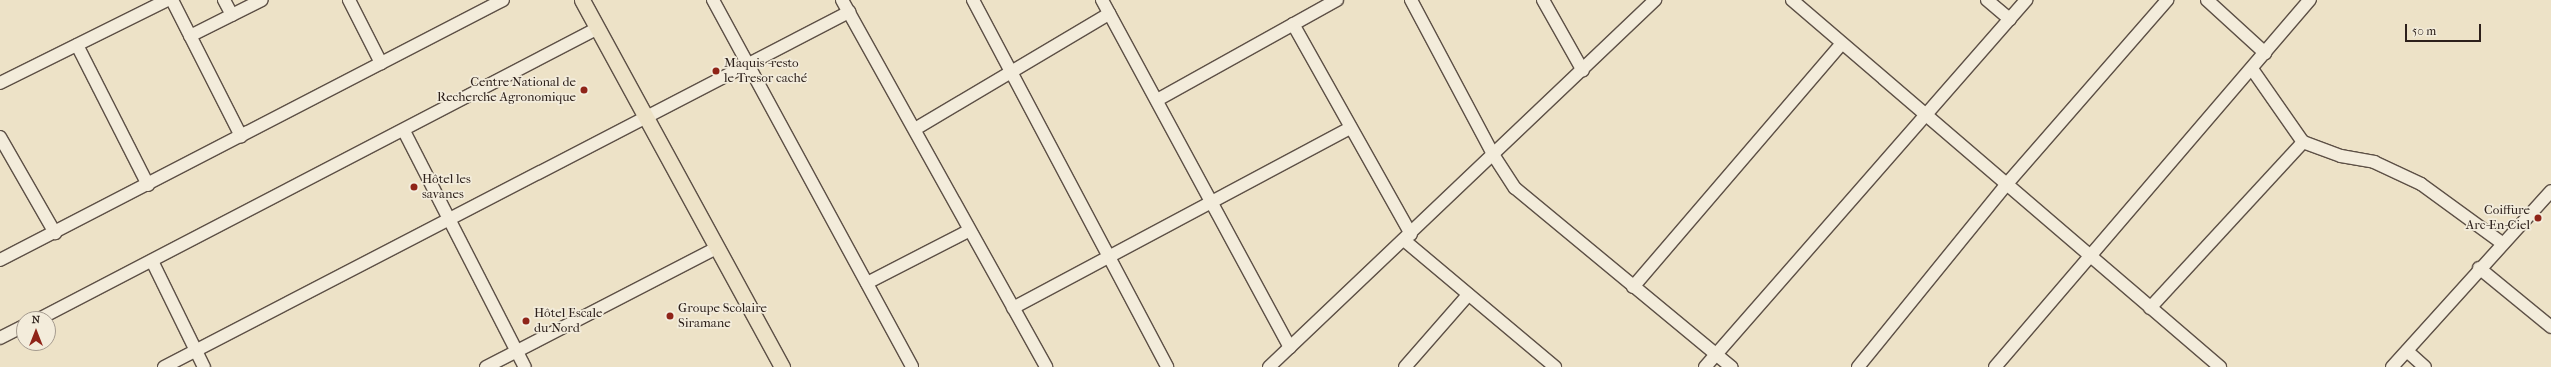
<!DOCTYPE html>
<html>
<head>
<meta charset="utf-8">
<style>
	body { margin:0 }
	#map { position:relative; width:2551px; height:367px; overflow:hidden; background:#ede2c7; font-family:"IM FELL French Canon",serif }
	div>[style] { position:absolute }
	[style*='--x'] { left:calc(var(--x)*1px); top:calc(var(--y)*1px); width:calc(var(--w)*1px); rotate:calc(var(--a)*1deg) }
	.roads { filter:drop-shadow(1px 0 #5d5046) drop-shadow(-1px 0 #5d5046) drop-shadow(0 1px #5d5046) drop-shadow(0 -1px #5d5046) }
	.minor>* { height:12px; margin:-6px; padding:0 6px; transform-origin:6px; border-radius:6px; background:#f3ecdb }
	.major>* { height:15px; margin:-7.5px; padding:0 7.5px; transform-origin:7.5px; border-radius:7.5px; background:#ede2c7 }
	.dots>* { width:11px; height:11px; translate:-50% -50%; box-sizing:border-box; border:2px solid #f3ecdb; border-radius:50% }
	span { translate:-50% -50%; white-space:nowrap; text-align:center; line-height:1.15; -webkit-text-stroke:3.5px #f3ecdb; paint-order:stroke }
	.poi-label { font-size:13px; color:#2d201b }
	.left { translate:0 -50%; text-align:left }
	.right { translate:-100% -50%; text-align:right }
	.north { position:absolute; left:16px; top:311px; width:40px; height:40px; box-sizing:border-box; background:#f3ecdb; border:1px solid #a49a8e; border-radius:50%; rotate:0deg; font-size:11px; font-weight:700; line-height:16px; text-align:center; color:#2d201b }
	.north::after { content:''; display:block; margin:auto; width:14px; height:18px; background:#8f2418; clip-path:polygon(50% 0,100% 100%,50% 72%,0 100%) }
	.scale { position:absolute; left:2405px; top:24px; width:76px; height:18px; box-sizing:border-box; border:2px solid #2d201b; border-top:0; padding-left:5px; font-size:12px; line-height:14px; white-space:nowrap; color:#2d201b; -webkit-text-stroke:3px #f3ecdb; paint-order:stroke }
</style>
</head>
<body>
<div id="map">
	<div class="roads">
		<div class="minor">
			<i style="--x:172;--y:0;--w:153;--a:63.1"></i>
			<i style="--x:224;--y:0;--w:17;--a:62"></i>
			<i style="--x:349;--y:0;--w:71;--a:63.1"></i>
			<i style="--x:713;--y:0;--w:417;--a:61.5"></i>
			<i style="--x:842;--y:0;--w:420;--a:60.9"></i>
			<i style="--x:973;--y:0;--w:415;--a:62.1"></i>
			<i style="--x:1102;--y:0;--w:395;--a:61.6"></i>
			<i style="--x:1411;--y:0;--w:177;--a:62"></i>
			<i style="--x:1494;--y:156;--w:38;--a:57"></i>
			<i style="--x:1515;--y:188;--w:281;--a:39.6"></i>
			<i style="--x:1543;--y:0;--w:81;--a:60.6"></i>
			<i style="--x:1792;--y:0;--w:564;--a:40.61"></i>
			<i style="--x:1987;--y:0;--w:30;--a:40"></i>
			<i style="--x:2207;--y:0;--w:79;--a:42.4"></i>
			<i style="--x:1293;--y:24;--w:241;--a:60.7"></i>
			<i style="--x:190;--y:36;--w:80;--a:-26.6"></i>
			<i style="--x:77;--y:45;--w:157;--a:63.1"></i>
			<i style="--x:2252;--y:69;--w:89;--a:55.1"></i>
			<i style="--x:2303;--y:142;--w:40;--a:20.2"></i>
			<i style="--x:2341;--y:156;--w:34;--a:10"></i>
			<i style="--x:2374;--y:162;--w:52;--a:25.1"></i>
			<i style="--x:2421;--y:184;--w:100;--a:36.1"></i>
			<i style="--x:0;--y:83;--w:186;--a:-26.4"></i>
			<i style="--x:1157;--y:100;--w:206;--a:-29.1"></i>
			<i style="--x:915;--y:129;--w:226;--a:-30.7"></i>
			<i style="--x:404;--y:131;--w:265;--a:62.9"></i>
			<i style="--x:0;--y:137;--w:111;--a:60.2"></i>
			<i style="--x:1405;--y:241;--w:196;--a:40"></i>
			<i style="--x:0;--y:260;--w:566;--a:-27.33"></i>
			<i style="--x:153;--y:263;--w:116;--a:63.9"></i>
			<i style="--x:2479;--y:268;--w:93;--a:39.3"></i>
			<i style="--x:867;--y:283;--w:114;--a:-27.2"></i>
			<i style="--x:1633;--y:287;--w:320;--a:-49.4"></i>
			<i style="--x:1013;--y:308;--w:382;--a:-28.1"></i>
			<i style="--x:2150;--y:308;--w:226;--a:-47.3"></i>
			<i style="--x:39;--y:319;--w:630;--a:-27.5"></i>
			<i style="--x:0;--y:338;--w:27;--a:-27"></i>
			<i style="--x:2407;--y:351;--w:24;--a:42"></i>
			<i style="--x:164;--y:367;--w:772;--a:-27.4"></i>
			<i style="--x:486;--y:367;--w:260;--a:-27.3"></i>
			<i style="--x:1269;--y:367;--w:533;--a:-43.55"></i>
			<i style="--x:1405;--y:367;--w:96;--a:-48.8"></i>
			<i style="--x:1705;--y:367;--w:488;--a:-48.8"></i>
			<i style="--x:1858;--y:367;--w:233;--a:-50.9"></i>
			<i style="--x:2005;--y:186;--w:247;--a:-48.9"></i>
			<i style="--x:1995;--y:367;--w:484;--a:-49.4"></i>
			<i style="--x:2392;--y:367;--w:237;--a:-47.9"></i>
		</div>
		<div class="major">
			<i style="--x:582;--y:0;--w:418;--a:61.4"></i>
		</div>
	</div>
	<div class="dots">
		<i style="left:716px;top:71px;background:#8f2418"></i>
		<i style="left:584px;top:90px;background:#8f2418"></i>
		<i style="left:414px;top:187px;background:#8f2418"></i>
		<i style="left:2538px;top:218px;background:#8f2418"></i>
		<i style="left:670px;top:316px;background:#8f2418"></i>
		<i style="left:526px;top:321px;background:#8f2418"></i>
	</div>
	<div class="poi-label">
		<span class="left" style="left:724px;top:71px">Maquis -resto<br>le Tresor caché</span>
		<span class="right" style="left:576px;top:90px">Centre National de<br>Recherche Agronomique</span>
		<span class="left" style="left:422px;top:187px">Hôtel les<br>savanes</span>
		<span class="right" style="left:2530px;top:218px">Coiffure<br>Arc-En-Ciel</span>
		<span class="left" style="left:678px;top:316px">Groupe Scolaire<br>Siramane</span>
		<span class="left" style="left:534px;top:321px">Hôtel Escale<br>du Nord</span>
	</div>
	<div class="north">N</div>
	<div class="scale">50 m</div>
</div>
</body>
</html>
